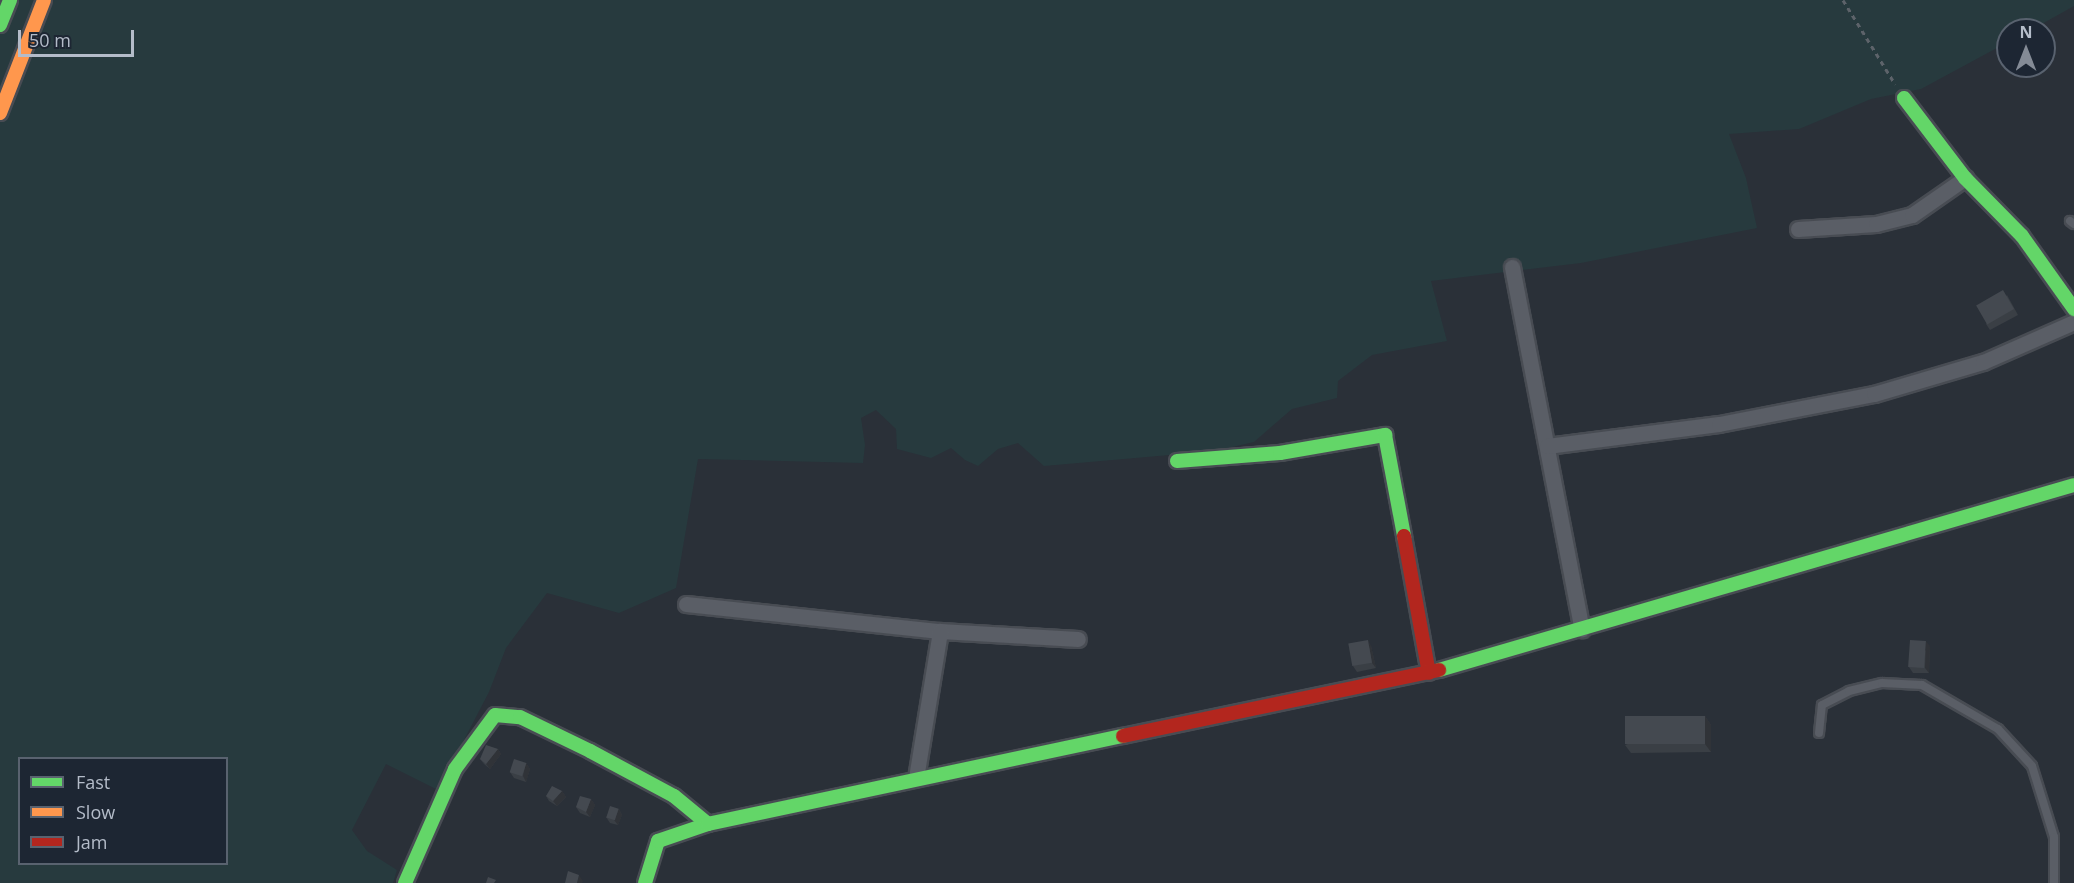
<!DOCTYPE html>
<html>
<head>
<meta charset="utf-8">
<style>
	body { margin:0 }
	#map { position:relative; width:2074px; height:883px; overflow:hidden; background:#2a3038; font-family:"Open Sans",sans-serif }
	div>[style] { position:absolute }
	[style*='--x'] { left:calc(var(--x)*1px); top:calc(var(--y)*1px); width:calc(var(--w)*1px); rotate:calc(var(--a)*1deg) }
	.green>* { inset:0; background:#273a3e }
	.path>* { height:3px; margin-top:-1.5px; transform-origin:0; background:repeating-linear-gradient(90deg,#5d636a 0 4.5px,transparent 0 9px) }
	.roads { filter:drop-shadow(2px 0 #484c53) drop-shadow(-2px 0 #484c53) drop-shadow(0 2px #484c53) drop-shadow(0 -2px #484c53) }
	.lane>* { height:8px; margin:-4px; padding:0 4px; transform-origin:4px; border-radius:4px; background:#5a5e66 }
	.street>* { height:15px; margin:-7.5px; padding:0 7.5px; transform-origin:7.5px; border-radius:7.5px; background:#5a5e66 }
	.fast>* { height:14px; margin:-7px; padding:0 7px; transform-origin:7px; border-radius:7px; background:#63d668 }
	.slow>* { height:14px; margin:-7px; padding:0 7px; transform-origin:7px; border-radius:7px; background:#ff974d }
	.jam>* { height:14px; margin:-7px; padding:0 7px; transform-origin:7px; border-radius:7px; background:#b3261e }
	.wall>* { inset:0; background:#3a3f45 }
	.shaded-wall>* { inset:0; background:#303338 }
	.building>* { inset:0; background:#444950; transform-origin:0 0 }
	span { translate:-50% -50%; white-space:nowrap; text-align:center; line-height:1.15; -webkit-text-stroke:4.5px #1d2633; paint-order:stroke }
	.legend { position:absolute; left:18px; top:757px; width:210px; height:108px; box-sizing:border-box; background:#1d2633; border:2px solid #59626f; margin:0; padding:8px 10px; list-style:none; font-size:18px; color:#b4bcc9 }
	.legend li { display:flex; align-items:center; gap:12px; height:30px }
	.legend b { width:30px; border:2px solid #59626f }
	.north { position:absolute; left:1996px; top:18px; width:60px; height:60px; box-sizing:border-box; background:#1d2633; border:2px solid #59626f; border-radius:50%; rotate:0deg; font-size:16px; font-weight:700; line-height:24px; text-align:center; color:#b4bcc9 }
	.north::after { content:''; display:block; margin:auto; width:21px; height:27px; background:#848b96; clip-path:polygon(50% 0,100% 100%,50% 72%,0 100%) }
	.scale { position:absolute; left:18px; top:30px; width:116px; height:27px; box-sizing:border-box; border:3px solid #b4bcc9; border-top:0; padding-left:8px; font-size:18px; line-height:21px; white-space:nowrap; color:#b4bcc9; -webkit-text-stroke:4px #1d2633; paint-order:stroke }
</style>
</head>
<body>
<div id="map">
	<div class="green">
		<i style="clip-path:polygon(evenodd,0 0,2074px 0,2074px 6px,2031px 30px,2008px 30px,2008px 42px,1921px 89px,1871px 99px,1799px 129px,1729px 134px,1746px 178px,1757px 228px,1581px 263px,1431px 281px,1447px 341px,1372px 355px,1338px 381px,1337px 398px,1292px 409px,1254px 442px,1215px 451px,1044px 466px,1018px 443px,998px 449px,978px 466px,965px 460px,951px 448px,931px 458px,897px 449px,896px 429px,876px 410px,861px 418px,865px 445px,863px 463px,698px 459px,676px 588px,619px 613px,547px 593px,506px 648px,489px 692px,438px 790px,386px 764px,352px 830px,367px 851px,397px 870px,393px 883px,0 883px,0 0,20px 758px,226px 758px,226px 864px,20px 864px,20px 758px)"></i>
	</div>
	<div class="path">
		<i style="--x:1843;--y:0;--w:99;--a:58.2"></i>
	</div>
	<div class="roads">
		<div class="lane">
			<i style="--x:2070;--y:221;--w:5;--a:37"></i>
			<i style="--x:1819;--y:733;--w:28;--a:-84"></i>
			<i style="--x:1822;--y:705;--w:30;--a:-27"></i>
			<i style="--x:1849;--y:691;--w:34;--a:-14"></i>
			<i style="--x:1882;--y:683;--w:40;--a:2.9"></i>
			<i style="--x:1922;--y:685;--w:88;--a:30.1"></i>
			<i style="--x:1998;--y:729;--w:50;--a:47.4"></i>
			<i style="--x:2032;--y:766;--w:74;--a:72.8"></i>
			<i style="--x:2054;--y:837;--w:46;--a:90"></i>
		</div>
		<div class="street">
			<i style="--x:1798;--y:229;--w:78;--a:-3.7"></i>
			<i style="--x:1876;--y:224;--w:37;--a:-14"></i>
			<i style="--x:1912;--y:215;--w:65;--a:-34.9"></i>
			<i style="--x:1512;--y:267;--w:369;--a:79.1"></i>
			<i style="--x:1547;--y:446;--w:173;--a:-7.3"></i>
			<i style="--x:1719;--y:424;--w:158;--a:-11"></i>
			<i style="--x:1874;--y:394;--w:114;--a:-16.4"></i>
			<i style="--x:1983;--y:362;--w:99;--a:-23.7"></i>
			<i style="--x:686;--y:604;--w:255;--a:6.1"></i>
			<i style="--x:940;--y:631;--w:138;--a:3.3"></i>
			<i style="--x:916;--y:778;--w:149;--a:-80.7"></i>
		</div>
		<div class="fast">
			<i style="--x:0;--y:25;--w:27;--a:-68"></i>
			<i style="--x:1904;--y:98;--w:101;--a:52.7"></i>
			<i style="--x:1965;--y:178;--w:81;--a:45.5"></i>
			<i style="--x:2022;--y:236;--w:90;--a:54.5"></i>
			<i style="--x:1177;--y:461;--w:103;--a:-4.4"></i>
			<i style="--x:1280;--y:453;--w:107;--a:-9.7"></i>
			<i style="--x:1385;--y:435;--w:103;--a:79.3"></i>
			<i style="--x:1439;--y:670;--w:661;--a:-16.24"></i>
			<i style="--x:405;--y:883;--w:124;--a:-66.3"></i>
			<i style="--x:455;--y:769;--w:67;--a:-53.5"></i>
			<i style="--x:495;--y:715;--w:25;--a:5"></i>
			<i style="--x:520;--y:717;--w:78;--a:25.9"></i>
			<i style="--x:590;--y:751;--w:95;--a:28.2"></i>
			<i style="--x:674;--y:796;--w:44;--a:39.5"></i>
			<i style="--x:645;--y:883;--w:44;--a:-72.8"></i>
			<i style="--x:658;--y:841;--w:53;--a:-18.8"></i>
			<i style="--x:708;--y:824;--w:424;--a:-12"></i>
		</div>
		<div class="slow">
			<i style="--x:0;--y:113;--w:121;--a:-68.7"></i>
		</div>
		<div class="jam">
			<i style="--x:1404;--y:536;--w:139;--a:79.7"></i>
			<i style="--x:1123;--y:736;--w:323;--a:-11.8"></i>
		</div>
	</div>
	<div class="wall">
		<i style="clip-path:polygon(2007px 295px,2018px 315px,1990px 330px,1986px 324px)"></i>
		<i style="clip-path:polygon(1371px 646px,1376px 668px,1357px 672px,1353px 666px)"></i>
		<i style="clip-path:polygon(1930px 646px,1929px 673px,1913px 673px,1909px 667px)"></i>
		<i style="clip-path:polygon(1705px 716px,1711px 725px,1711px 752px,1631px 753px,1625px 745px)"></i>
		<i style="clip-path:polygon(498px 749px,501px 754px,490px 769px,484px 764px,480px 759px)"></i>
		<i style="clip-path:polygon(526px 763px,530px 769px,526px 782px,514px 778px,510px 772px)"></i>
		<i style="clip-path:polygon(562px 791px,566px 797px,557px 806px,549px 801px,546px 796px)"></i>
		<i style="clip-path:polygon(591px 799px,595px 805px,590px 817px,580px 813px,576px 807px)"></i>
		<i style="clip-path:polygon(619px 809px,622px 815px,618px 825px,610px 823px,606px 817px)"></i>
	</div>
	<div class="shaded-wall">
		<i style="clip-path:polygon(1368px 640px,1371px 646px,1376px 668px,1372px 663px)"></i>
		<i style="clip-path:polygon(1926px 641px,1930px 646px,1929px 673px,1925px 668px)"></i>
		<i style="clip-path:polygon(1705px 716px,1711px 725px,1711px 752px,1705px 744px)"></i>
		<i style="clip-path:polygon(498px 749px,501px 754px,490px 769px,486px 764px)"></i>
		<i style="clip-path:polygon(526px 763px,530px 769px,526px 782px,523px 776px)"></i>
		<i style="clip-path:polygon(562px 791px,566px 797px,557px 806px,553px 801px)"></i>
		<i style="clip-path:polygon(591px 799px,595px 805px,590px 817px,586px 812px)"></i>
		<i style="clip-path:polygon(619px 809px,622px 815px,618px 825px,614px 820px)"></i>
		<i style="clip-path:polygon(579px 875px,583px 881px,582px 883px,577px 883px)"></i>
	</div>
	<div class="building">
		<i style="left:2003px;top:290px;width:22px;height:31px;rotate:60deg"></i>
		<i style="left:1368px;top:640px;width:23px;height:20px;rotate:80deg"></i>
		<i style="left:1910px;top:640px;width:16px;height:27px;rotate:4deg"></i>
		<i style="left:1705px;top:716px;width:28px;height:80px;rotate:90deg"></i>
		<i style="clip-path:polygon(486px 745px,498px 749px,486px 764px,480px 759px)"></i>
		<i style="left:514px;top:759px;width:13px;height:14px;rotate:18deg"></i>
		<i style="clip-path:polygon(552px 786px,562px 791px,553px 801px,546px 796px)"></i>
		<i style="clip-path:polygon(580px 796px,591px 799px,586px 812px,576px 807px)"></i>
		<i style="left:610px;top:806px;width:9px;height:12px;rotate:18deg"></i>
		<i style="clip-path:polygon(568px 871px,579px 875px,577px 883px,565px 883px)"></i>
		<i style="clip-path:polygon(488px 877px,496px 880px,494px 883px,486px 883px)"></i>
	</div>
	<ul class="legend">
	<li><b style="height:8px;background:#63d668"></b>Fast</li>
	<li><b style="height:8px;background:#ff974d"></b>Slow</li>
	<li><b style="height:8px;background:#b3261e"></b>Jam</li>
	</ul>
	<div class="north">N</div>
	<div class="scale">50 m</div>
</div>
</body>
</html>
